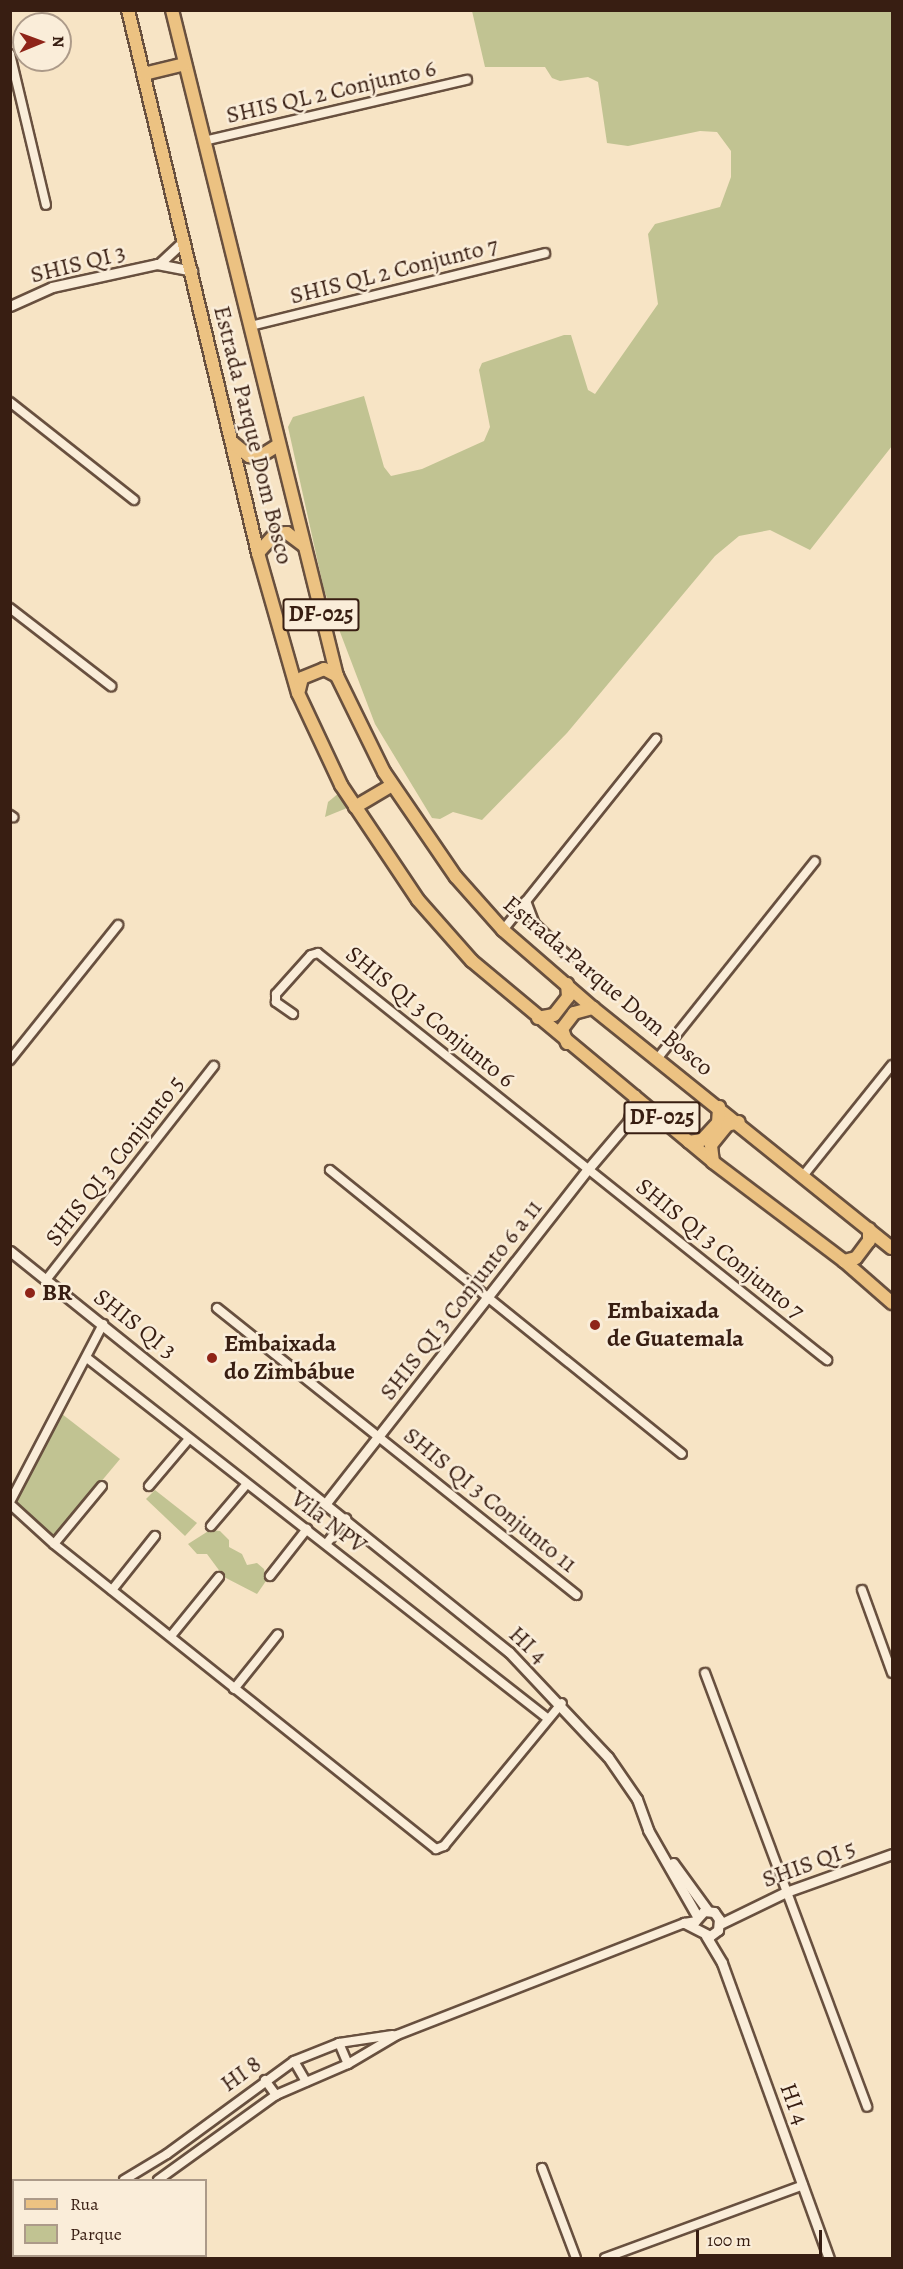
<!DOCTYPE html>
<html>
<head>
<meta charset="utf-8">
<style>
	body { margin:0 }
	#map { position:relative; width:903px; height:2269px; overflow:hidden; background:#f7e4c5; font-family:Alegreya,serif }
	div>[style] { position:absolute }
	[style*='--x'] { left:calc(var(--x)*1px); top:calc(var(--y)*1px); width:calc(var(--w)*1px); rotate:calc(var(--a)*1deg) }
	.green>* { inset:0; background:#c1c392 }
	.roads { filter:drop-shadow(2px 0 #68503f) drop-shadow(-2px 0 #68503f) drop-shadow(0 2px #68503f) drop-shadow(0 -2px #68503f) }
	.minor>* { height:8px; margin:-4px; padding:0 4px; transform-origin:4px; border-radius:4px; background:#faedd9 }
	.tertiary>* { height:9px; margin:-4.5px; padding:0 4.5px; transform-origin:4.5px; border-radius:4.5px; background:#faedd9 }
	.primary>* { height:12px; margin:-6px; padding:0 6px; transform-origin:6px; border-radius:6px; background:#ecc282 }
	.dots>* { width:16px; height:16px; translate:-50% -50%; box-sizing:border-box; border:3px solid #faedd9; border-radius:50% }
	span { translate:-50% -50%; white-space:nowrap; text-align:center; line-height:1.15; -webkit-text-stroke:5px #faedd9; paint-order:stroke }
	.shield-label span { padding:2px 4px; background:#faedd9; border:2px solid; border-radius:4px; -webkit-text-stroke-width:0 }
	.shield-label { font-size:22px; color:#381e12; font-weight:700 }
	.street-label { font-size:24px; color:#381e12 }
	.poi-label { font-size:24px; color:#381e12; font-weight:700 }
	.left { translate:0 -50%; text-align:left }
	.frame { position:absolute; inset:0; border:12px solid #381e12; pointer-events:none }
	.legend { position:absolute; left:12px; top:2179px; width:195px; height:78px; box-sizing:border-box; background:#faedd9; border:2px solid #ac9a89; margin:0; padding:8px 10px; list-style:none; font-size:18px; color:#381e12 }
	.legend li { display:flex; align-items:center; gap:12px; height:30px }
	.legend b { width:30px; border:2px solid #ac9a89 }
	.north { position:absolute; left:12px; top:12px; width:60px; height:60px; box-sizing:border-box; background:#faedd9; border:2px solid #ac9a89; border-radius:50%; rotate:89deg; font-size:16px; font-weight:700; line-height:24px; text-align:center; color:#381e12 }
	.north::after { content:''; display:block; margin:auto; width:21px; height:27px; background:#8f2418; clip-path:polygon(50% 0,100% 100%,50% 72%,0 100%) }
	.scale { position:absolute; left:696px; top:2230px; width:126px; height:27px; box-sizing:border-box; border:3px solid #381e12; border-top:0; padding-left:8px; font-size:18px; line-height:21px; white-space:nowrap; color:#381e12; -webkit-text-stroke:4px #faedd9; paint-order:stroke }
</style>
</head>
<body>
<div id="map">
	<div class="green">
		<i style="clip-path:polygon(472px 11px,892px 11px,892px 446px,810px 550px,770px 530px,739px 536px,715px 556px,567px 733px,482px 820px,453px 812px,440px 819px,432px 818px,375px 724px,324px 590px,288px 427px,293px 417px,364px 396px,384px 467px,391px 476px,422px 469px,484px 441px,490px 427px,479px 370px,482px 363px,564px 335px,571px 335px,588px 390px,595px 394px,658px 304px,648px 234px,655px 224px,720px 207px,731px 177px,731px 151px,717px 132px,700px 131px,628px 146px,607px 143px,598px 82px,588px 77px,560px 81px,552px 78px,545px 67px,485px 67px)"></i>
		<i style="clip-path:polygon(339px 793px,347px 808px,325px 817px,328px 802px)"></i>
		<i style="clip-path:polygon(62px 1414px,120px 1459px,54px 1538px,15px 1502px)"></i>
		<i style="clip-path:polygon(155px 1490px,197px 1523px,185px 1536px,146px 1499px)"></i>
		<i style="clip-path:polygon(210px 1530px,220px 1531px,229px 1540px,229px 1547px,242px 1554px,247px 1565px,257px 1563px,264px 1569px,266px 1581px,257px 1594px,224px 1577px,207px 1554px,197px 1554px,188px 1544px)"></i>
	</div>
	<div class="roads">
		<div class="minor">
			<i style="--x:10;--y:54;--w:155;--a:76.6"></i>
			<i style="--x:204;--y:141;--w:270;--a:-13.1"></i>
			<i style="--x:251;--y:326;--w:303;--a:-13.9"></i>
			<i style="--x:10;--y:402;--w:158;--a:38.3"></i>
			<i style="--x:10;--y:608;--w:128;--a:37.7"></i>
			<i style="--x:10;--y:815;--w:4;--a:34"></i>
			<i style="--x:526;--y:901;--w:25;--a:69"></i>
			<i style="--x:535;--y:924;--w:47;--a:44.1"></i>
			<i style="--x:503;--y:930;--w:245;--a:-51.3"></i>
			<i style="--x:293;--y:1014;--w:21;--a:-145"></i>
			<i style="--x:276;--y:1002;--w:8;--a:-90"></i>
			<i style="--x:276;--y:994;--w:52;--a:-48.1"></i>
			<i style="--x:311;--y:955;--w:7;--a:-16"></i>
			<i style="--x:318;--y:953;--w:652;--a:38.65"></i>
			<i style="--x:657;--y:1059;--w:253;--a:-51.4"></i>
			<i style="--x:10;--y:1060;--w:173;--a:-51.3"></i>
			<i style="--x:330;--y:1170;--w:452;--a:38.9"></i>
			<i style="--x:803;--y:1176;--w:142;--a:-51.3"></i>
			<i style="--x:46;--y:1280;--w:272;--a:-51.9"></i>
			<i style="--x:217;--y:1308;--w:460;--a:38.6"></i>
			<i style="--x:87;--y:1358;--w:584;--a:38.05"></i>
			<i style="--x:149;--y:1486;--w:60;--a:-49.7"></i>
			<i style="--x:10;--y:1502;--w:201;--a:-62.4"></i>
			<i style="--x:10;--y:1504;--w:59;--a:42.3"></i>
			<i style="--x:54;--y:1544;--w:489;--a:38.6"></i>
			<i style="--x:436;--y:1849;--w:9;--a:-21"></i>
			<i style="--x:444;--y:1846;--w:185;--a:-50.5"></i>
			<i style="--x:211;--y:1526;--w:54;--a:-49.5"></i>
			<i style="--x:327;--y:1543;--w:31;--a:-52"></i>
			<i style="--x:54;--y:1544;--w:75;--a:-50.4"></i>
			<i style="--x:270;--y:1576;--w:60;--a:-51.8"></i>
			<i style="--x:112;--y:1590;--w:69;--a:-51.5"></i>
			<i style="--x:862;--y:1590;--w:88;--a:70.1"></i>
			<i style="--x:171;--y:1636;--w:76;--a:-50.9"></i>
			<i style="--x:705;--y:1673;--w:463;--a:69.5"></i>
			<i style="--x:234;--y:1689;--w:70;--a:-51.3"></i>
			<i style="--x:339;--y:2043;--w:23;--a:67"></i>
			<i style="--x:294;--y:2061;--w:24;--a:60"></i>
			<i style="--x:265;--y:2080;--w:19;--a:54"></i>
			<i style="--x:542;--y:2168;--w:96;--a:69.3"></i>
			<i style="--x:124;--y:2180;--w:50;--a:-31.2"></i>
			<i style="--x:167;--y:2154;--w:157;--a:-36.2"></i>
			<i style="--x:294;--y:2061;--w:48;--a:-21.8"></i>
			<i style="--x:339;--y:2043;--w:54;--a:-8.6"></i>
			<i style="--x:158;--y:2180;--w:145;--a:-35.8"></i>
			<i style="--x:276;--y:2095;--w:78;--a:-23.3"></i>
			<i style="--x:348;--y:2064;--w:57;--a:-30.6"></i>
			<i style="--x:397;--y:2035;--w:308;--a:-21.3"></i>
			<i style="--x:10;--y:2228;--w:4;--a:-14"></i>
			<i style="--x:10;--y:2248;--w:4;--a:-27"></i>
			<i style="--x:605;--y:2258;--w:211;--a:-20.2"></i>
		</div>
		<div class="tertiary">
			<i style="--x:160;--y:263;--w:33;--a:-43"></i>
			<i style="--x:10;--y:306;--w:46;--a:-24.3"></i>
			<i style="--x:52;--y:287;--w:107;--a:-12.4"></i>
			<i style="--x:157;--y:264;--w:36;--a:11"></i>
			<i style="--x:628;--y:1122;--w:28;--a:-75"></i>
			<i style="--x:10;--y:1251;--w:640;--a:38.79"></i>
			<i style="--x:509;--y:1652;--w:144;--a:46.7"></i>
			<i style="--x:608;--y:1757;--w:51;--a:55.4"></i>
			<i style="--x:637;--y:1799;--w:33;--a:70"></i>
			<i style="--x:648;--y:1830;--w:99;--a:60.3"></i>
			<i style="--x:326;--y:1503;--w:424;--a:-51.9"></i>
			<i style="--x:588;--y:1169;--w:62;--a:-49.6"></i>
			<i style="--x:628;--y:1122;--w:28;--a:-26"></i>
			<i style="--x:673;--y:1863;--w:59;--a:53.9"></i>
			<i style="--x:704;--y:1911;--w:10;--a:6"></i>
			<i style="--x:714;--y:1912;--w:9;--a:54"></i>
			<i style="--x:719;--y:1919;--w:11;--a:95"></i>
			<i style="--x:718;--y:1930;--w:10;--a:143"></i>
			<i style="--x:710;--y:1936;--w:29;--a:-153"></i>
			<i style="--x:684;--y:1923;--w:11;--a:-10"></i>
			<i style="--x:695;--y:1921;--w:13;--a:-48"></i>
			<i style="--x:720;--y:1924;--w:73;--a:-25.9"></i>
			<i style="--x:786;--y:1892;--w:113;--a:-19.7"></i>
			<i style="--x:706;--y:1936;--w:31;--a:59"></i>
			<i style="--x:722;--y:1963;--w:314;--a:70.1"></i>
		</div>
		<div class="primary">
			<i style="--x:128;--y:10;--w:558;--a:76.54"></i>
			<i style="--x:258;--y:553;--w:146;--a:74.1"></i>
			<i style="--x:298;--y:693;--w:102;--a:64.9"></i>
			<i style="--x:341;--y:785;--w:138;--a:56.2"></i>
			<i style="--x:418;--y:900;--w:81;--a:48.5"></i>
			<i style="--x:472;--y:961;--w:314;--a:39.8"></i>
			<i style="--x:713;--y:1162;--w:164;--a:37.1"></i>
			<i style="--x:844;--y:1261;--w:64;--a:41.2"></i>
			<i style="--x:172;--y:10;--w:686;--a:76.09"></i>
			<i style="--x:337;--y:676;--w:107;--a:63.9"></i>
			<i style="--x:384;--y:772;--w:127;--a:55.6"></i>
			<i style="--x:456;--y:877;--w:71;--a:48.4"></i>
			<i style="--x:503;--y:930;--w:119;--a:40.9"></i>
			<i style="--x:593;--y:1008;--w:383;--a:38.8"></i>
			<i style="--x:144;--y:74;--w:42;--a:-13.7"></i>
			<i style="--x:233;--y:443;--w:21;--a:39"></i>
			<i style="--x:249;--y:456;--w:10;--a:6"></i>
			<i style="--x:259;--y:457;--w:22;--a:-32"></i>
			<i style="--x:258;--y:553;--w:25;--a:-48"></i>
			<i style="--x:275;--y:534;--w:12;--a:-5"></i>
			<i style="--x:287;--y:533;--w:20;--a:37"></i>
			<i style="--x:299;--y:690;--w:12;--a:-76"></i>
			<i style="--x:302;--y:678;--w:24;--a:-22"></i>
			<i style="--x:324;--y:669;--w:15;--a:28"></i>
			<i style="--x:355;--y:807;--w:43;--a:-30.7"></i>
			<i style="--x:538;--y:1018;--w:16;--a:-11"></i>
			<i style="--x:554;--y:1015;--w:23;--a:-52"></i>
			<i style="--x:568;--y:997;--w:13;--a:-94"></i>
			<i style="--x:567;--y:1043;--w:15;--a:-110"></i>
			<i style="--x:562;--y:1029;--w:20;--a:-53"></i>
			<i style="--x:574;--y:1013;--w:20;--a:-15"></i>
			<i style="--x:689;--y:1142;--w:13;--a:-9"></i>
			<i style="--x:702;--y:1140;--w:23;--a:-47"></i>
			<i style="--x:718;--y:1123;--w:16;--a:-86"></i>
			<i style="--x:713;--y:1162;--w:17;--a:-97"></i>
			<i style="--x:711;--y:1145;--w:26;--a:-51"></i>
			<i style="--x:727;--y:1125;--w:12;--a:-14"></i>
			<i style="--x:844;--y:1261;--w:12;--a:-14"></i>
			<i style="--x:856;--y:1258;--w:21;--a:-53"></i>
			<i style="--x:869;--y:1241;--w:12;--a:-90"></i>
		</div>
	</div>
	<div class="dots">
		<i style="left:30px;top:1293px;background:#8f2418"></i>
		<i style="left:595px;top:1325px;background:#8f2418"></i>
		<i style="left:212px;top:1358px;background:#8f2418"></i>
	</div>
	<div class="shield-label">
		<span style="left:321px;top:615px">DF-025</span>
		<span style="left:662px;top:1118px">DF-025</span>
	</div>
	<div class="street-label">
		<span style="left:331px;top:92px;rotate:-13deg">SHIS QL 2 Conjunto 6</span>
		<span style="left:78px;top:264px;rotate:-14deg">SHIS QI 3</span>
		<span style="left:394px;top:271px;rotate:-14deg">SHIS QL 2 Conjunto 7</span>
		<span style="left:253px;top:435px;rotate:76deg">Estrada Parque Dom Bosco</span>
		<span style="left:608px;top:986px;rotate:40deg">Estrada Parque Dom Bosco</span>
		<span style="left:430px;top:1017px;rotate:39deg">SHIS QI 3 Conjunto 6</span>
		<span style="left:115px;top:1161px;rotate:-52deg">SHIS QI 3 Conjunto 5</span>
		<span style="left:720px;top:1249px;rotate:39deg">SHIS QI 3 Conjunto 7</span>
		<span style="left:461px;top:1300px;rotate:-52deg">SHIS QI 3 Conjunto 6 a 11</span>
		<span style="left:135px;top:1324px;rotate:38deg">SHIS QI 3</span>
		<span style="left:490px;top:1500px;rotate:39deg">SHIS QI 3 Conjunto 11</span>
		<span style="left:329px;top:1522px;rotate:37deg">Vila NPV</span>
		<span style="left:528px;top:1645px;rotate:43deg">HI 4</span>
		<span style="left:809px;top:1864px;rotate:-20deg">SHIS QI 5</span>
		<span style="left:241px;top:2074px;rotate:-36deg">HI 8</span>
		<span style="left:794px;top:2104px;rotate:70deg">HI 4</span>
	</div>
	<div class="poi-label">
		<span class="left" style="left:42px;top:1293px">BR</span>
		<span class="left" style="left:607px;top:1325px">Embaixada<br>de Guatemala</span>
		<span class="left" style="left:224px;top:1358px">Embaixada<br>do Zimbábue</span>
	</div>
	<div class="frame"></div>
	<ul class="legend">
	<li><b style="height:8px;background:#ecc282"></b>Rua</li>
	<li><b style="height:16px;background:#c1c392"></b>Parque</li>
	</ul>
	<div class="north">N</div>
	<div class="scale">100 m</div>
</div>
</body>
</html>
